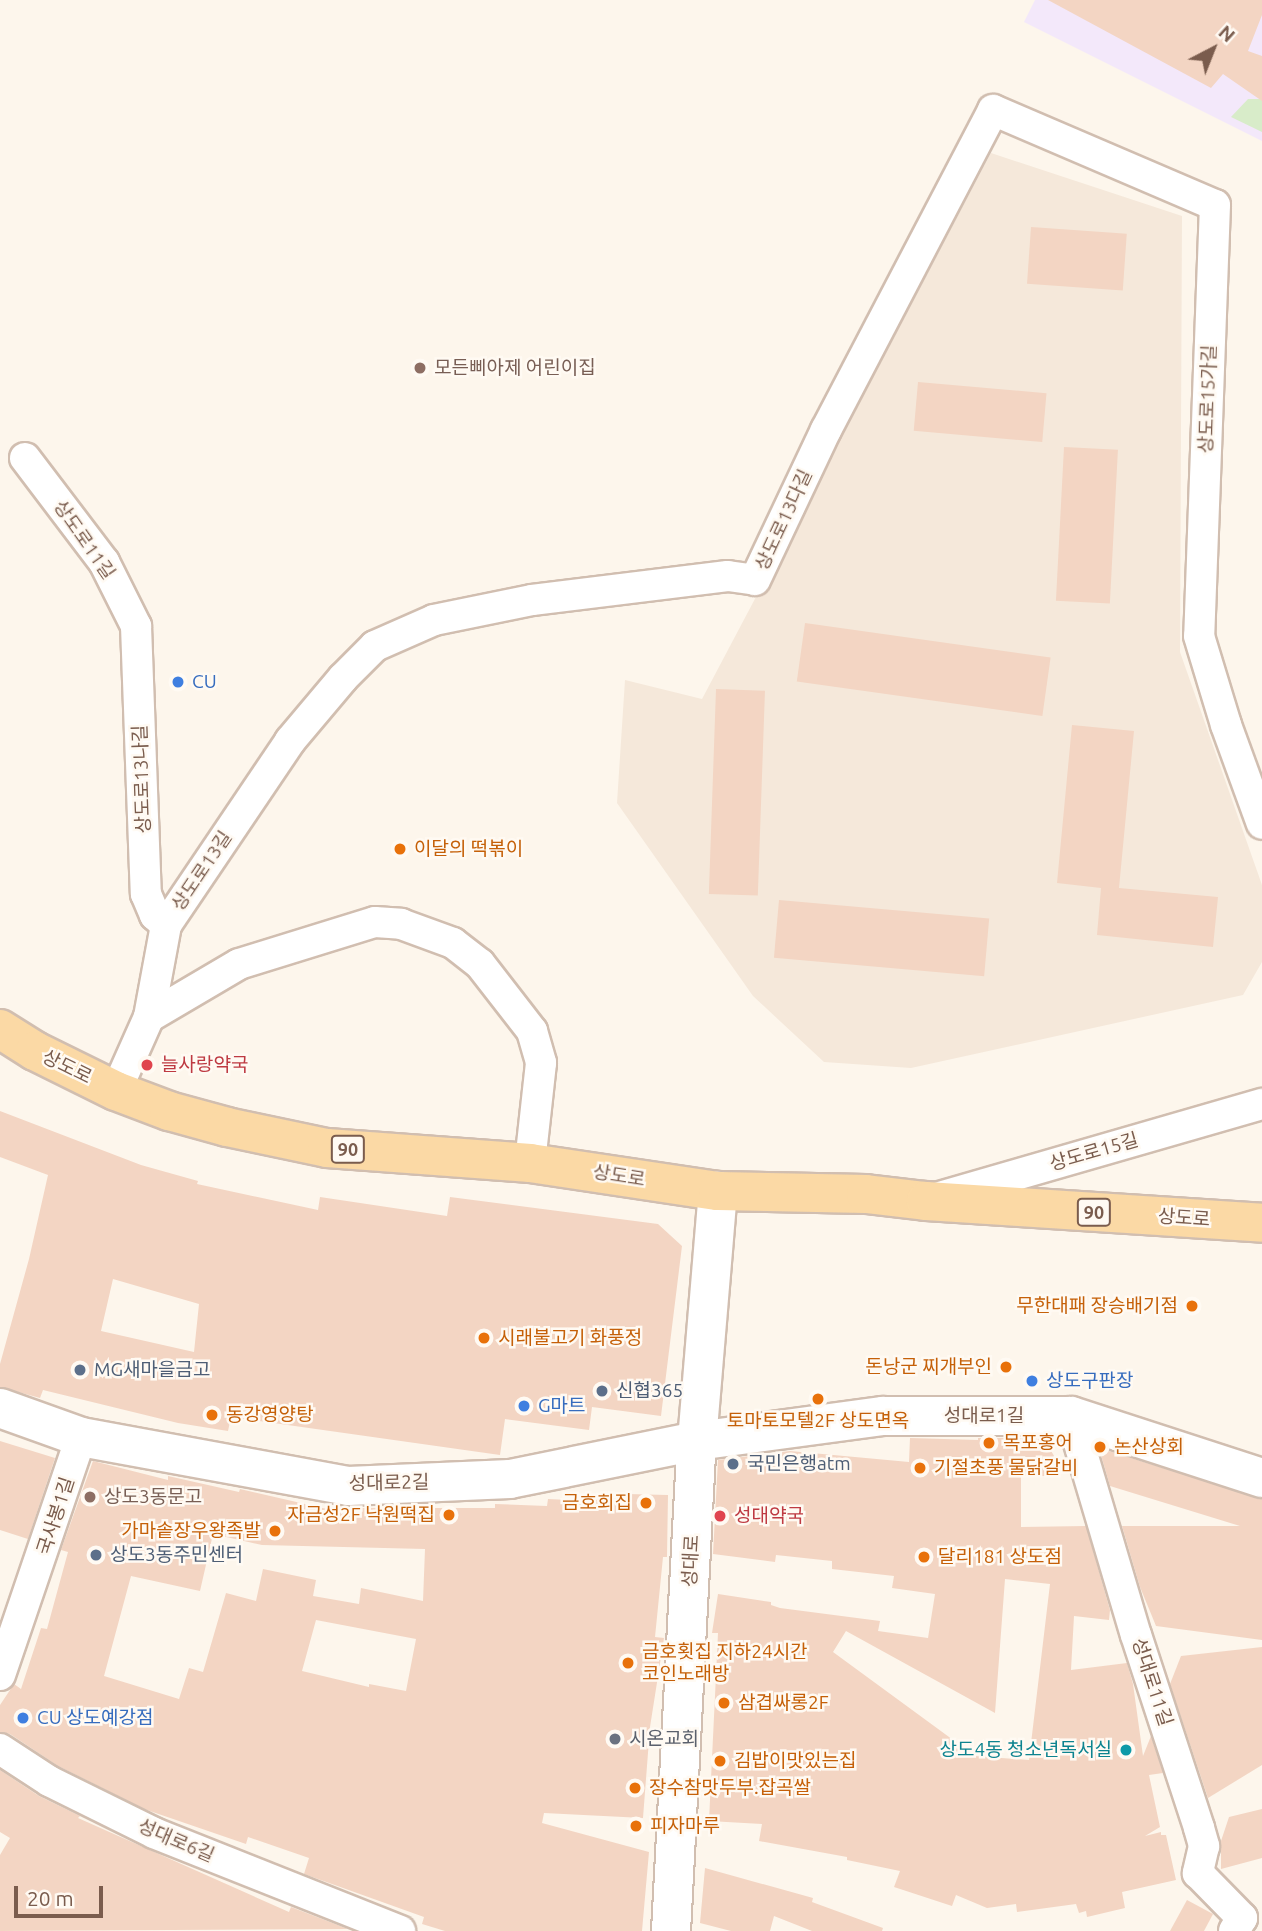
<!DOCTYPE html>
<html>
<head>
<meta charset="utf-8">
<style>
	body { margin:0 }
	#map { position:relative; width:1262px; height:1931px; overflow:hidden; background:#fdf6ec; font-family:Ubuntu,"Noto Sans KR",sans-serif }
	div>[style] { position:absolute }
	[style*='--x'] { left:calc(var(--x)*1px); top:calc(var(--y)*1px); width:calc(var(--w)*1px); rotate:calc(var(--a)*1deg) }
	.residential>* { inset:0; background:#f5e8da }
	.education>* { inset:0; background:#f3e8fa }
	.green>* { inset:0; background:#d8ecc9 }
	.building>* { inset:0; background:#f3d5c3; transform-origin:0 0 }
	.roads { filter:drop-shadow(2px 0 #d1beb0) drop-shadow(-2px 0 #d1beb0) drop-shadow(0 2px #d1beb0) drop-shadow(0 -2px #d1beb0) }
	.minor>* { height:30px; margin:-15px; padding:0 15px; transform-origin:15px; border-radius:15px; background:#fff }
	.tertiary>* { height:38px; margin:-19px; padding:0 19px; transform-origin:19px; border-radius:19px; background:#fff }
	.primary>* { height:38px; margin:-19px; padding:0 19px; transform-origin:19px; border-radius:19px; background:#fbd9a5 }
	.dots>* { width:19px; height:19px; translate:-50% -50%; box-sizing:border-box; border:4px solid #fffaf3; border-radius:50% }
	span { translate:-50% -50%; white-space:nowrap; text-align:center; line-height:1.15; -webkit-text-stroke:5px #fffaf3; paint-order:stroke }
	.shield-label span { padding:2px 5px; background:#fffaf3; border:2px solid; border-radius:5px; -webkit-text-stroke-width:0 }
	.shield-label { font-size:18px; color:#7a5c4d; font-weight:700 }
	.education-label { font-size:19px; color:#785e54 }
	.left { translate:0 -50%; text-align:left }
	.street-label { font-size:19px; color:#7a5c4d }
	.shop-label { font-size:19px; color:#366cbe }
	.food-label { font-size:19px; color:#c56008 }
	.right { translate:-100% -50%; text-align:right }
	.health-label { font-size:19px; color:#be3a42 }
	.service-label { font-size:19px; color:#4e5e75 }
	.worship-label { font-size:19px; color:#5b616d }
	.culture-label { font-size:19px; color:#0d838f }
	.north { position:absolute; left:1178px; top:14px; width:70px; height:70px; -webkit-text-stroke:5px #fffaf3; paint-order:stroke; rotate:42deg; font-size:19px; font-weight:700; line-height:28px; text-align:center; color:#7a5c4d }
	.north::after { content:''; display:block; margin:auto; width:24px; height:32px; background:#7a5c4d; clip-path:polygon(50% 0,100% 100%,50% 72%,0 100%) }
	.scale { position:absolute; left:14px; top:1886px; width:89px; height:32px; box-sizing:border-box; border:4px solid #7a5c4d; border-top:0; padding-left:9px; font-size:21px; line-height:24px; white-space:nowrap; color:#7a5c4d; -webkit-text-stroke:5px #fffaf3; paint-order:stroke }
</style>
</head>
<body>
<div id="map">
	<div class="residential">
		<i style="clip-path:polygon(991px 153px,1182px 216px,1180px 652px,1262px 885px,1262px 962px,1243px 995px,911px 1068px,824px 1062px,753px 996px,617px 803px,625px 680px,702px 699px)"></i>
	</div>
	<div class="education">
		<i style="clip-path:polygon(1035px 0,1262px 0,1262px 141px,1024px 22px)"></i>
	</div>
	<div class="green">
		<i style="clip-path:polygon(1248px 99px,1262px 99px,1262px 132px,1231px 117px)"></i>
	</div>
	<div class="building">
		<i style="clip-path:polygon(1048px 0,1262px 0,1262px 15px,1248px 51px,1262px 56px,1262px 101px,1223px 74px,1211px 88px)"></i>
		<i style="left:1031px;top:227px;width:96px;height:57px;rotate:4deg"></i>
		<i style="left:918px;top:382px;width:129px;height:49px;rotate:5deg"></i>
		<i style="left:1064px;top:447px;width:54px;height:154px;rotate:3deg"></i>
		<i style="left:805px;top:623px;width:248px;height:59px;rotate:8deg"></i>
		<i style="left:716px;top:689px;width:49px;height:205px;rotate:2deg"></i>
		<i style="clip-path:polygon(1072px 725px,1134px 731px,1119px 888px,1218px 897px,1213px 947px,1097px 935px,1101px 888px,1057px 883px)"></i>
		<i style="left:779px;top:900px;width:211px;height:58px;rotate:5deg"></i>
		<i style="clip-path:polygon(evenodd,0 1111px,141px 1165px,198px 1181px,197px 1184px,318px 1210px,320px 1197px,447px 1216px,450px 1197px,658px 1224px,682px 1246px,661px 1416px,592px 1407px,589px 1430px,505px 1419px,500px 1455px,231px 1417px,228px 1431px,178px 1423px,43px 1390px,40px 1398px,0 1387px,0 1364px,29px 1259px,48px 1175px,0 1157px,0 1111px,113px 1279px,199px 1304px,194px 1352px,101px 1331px,113px 1279px)"></i>
		<i style="clip-path:polygon(evenodd,910px 1438px,978px 1440px,978px 1438px,1043px 1438px,1061px 1467px,1046px 1476px,1021px 1476px,1021px 1527px,1086px 1526px,1110px 1610px,1109px 1620px,1074px 1616px,1071px 1670px,1127px 1663px,1133px 1684px,1143px 1756px,1151px 1736px,1163px 1773px,1149px 1775px,1160px 1827px,1145px 1836px,1161px 1832px,1161px 1835px,1166px 1835px,1176px 1880px,1122px 1892px,1125px 1908px,1087px 1917px,1086px 1911px,1079px 1913px,1076px 1904px,1017px 1912px,1016px 1904px,987px 1908px,956px 1895px,952px 1906px,894px 1887px,900px 1871px,847px 1860px,847px 1857px,759px 1841px,762px 1824px,709px 1821px,718px 1633px,712px 1633px,718px 1594px,771px 1602px,771px 1605px,780px 1608px,880px 1621px,878px 1631px,928px 1638px,935px 1594px,892px 1588px,894px 1576px,832px 1569px,832px 1561px,776px 1555px,775px 1562px,713px 1554px,718px 1460px,790px 1451px,909px 1462px,910px 1438px,1005px 1579px,1050px 1584px,1029px 1760px,975px 1756px,833px 1652px,846px 1631px,995px 1713px,1005px 1579px)"></i>
		<i style="clip-path:polygon(0 1441px,55px 1458px,28px 1539px,0 1530px)"></i>
		<i style="clip-path:polygon(1099px 1448px,1262px 1499px,1262px 1640px,1156px 1626px,1140px 1587px,1122px 1526px,1240px 1526px,1110px 1486px)"></i>
		<i style="clip-path:polygon(evenodd,93px 1461px,168px 1480px,168px 1476px,239px 1492px,240px 1489px,353px 1515px,353px 1508px,495px 1508px,495px 1504px,547px 1506px,548px 1499px,590px 1501px,590px 1498px,627px 1499px,627px 1494px,668px 1495px,667px 1557px,663px 1557px,655px 1637px,664px 1638px,650px 1727px,643px 1818px,544px 1813px,542px 1823px,649px 1852px,642px 1931px,445px 1931px,422px 1924px,424px 1917px,304px 1874px,309px 1858px,248px 1837px,246px 1844px,144px 1809px,58px 1766px,10px 1734px,0 1732px,0 1705px,14px 1684px,21px 1689px,41px 1628px,47px 1629px,68px 1552px,61px 1550px,93px 1461px,213px 1534px,262px 1545px,425px 1549px,423px 1601px,361px 1588px,359px 1604px,313px 1596px,316px 1580px,263px 1569px,256px 1601px,226px 1593px,203px 1672px,189px 1668px,179px 1699px,104px 1676px,131px 1576px,200px 1591px,213px 1534px,93px 1461px,316px 1620px,416px 1639px,406px 1691px,369px 1684px,369px 1687px,302px 1671px,316px 1620px)"></i>
		<i style="clip-path:polygon(1262px 1647px,1262px 1765px,1208px 1798px,1170px 1684px,1181px 1656px)"></i>
		<i style="clip-path:polygon(0 1770px,39px 1796px,80px 1816px,78px 1818px,289px 1912px,291px 1907px,348px 1929px,0 1931px,0 1855px,10px 1838px,0 1832px)"></i>
		<i style="clip-path:polygon(1262px 1809px,1262px 1858px,1221px 1869px,1221px 1841px,1229px 1817px)"></i>
		<i style="clip-path:polygon(705px 1868px,813px 1898px,812px 1902px,883px 1928px,882px 1931px,812px 1931px,774px 1916px,770px 1931px,731px 1931px,700px 1923px)"></i>
		<i style="clip-path:polygon(1187px 1900px,1213px 1914px,1204px 1931px,1170px 1931px)"></i>
	</div>
	<div class="roads">
		<div class="minor">
			<i style="--x:25;--y:458;--w:131;--a:52.8"></i>
			<i style="--x:104;--y:562;--w:72;--a:63.4"></i>
			<i style="--x:136;--y:626;--w:268;--a:87.9"></i>
			<i style="--x:146;--y:894;--w:23;--a:67"></i>
			<i style="--x:155;--y:915;--w:15;--a:42"></i>
			<i style="--x:149;--y:1017;--w:104;--a:-30.5"></i>
			<i style="--x:239;--y:964;--w:142;--a:-17.2"></i>
			<i style="--x:375;--y:922;--w:26;--a:4"></i>
			<i style="--x:401;--y:924;--w:55;--a:20.1"></i>
			<i style="--x:453;--y:943;--w:34;--a:38"></i>
			<i style="--x:480;--y:964;--w:85;--a:52.2"></i>
			<i style="--x:532;--y:1031;--w:33;--a:74"></i>
			<i style="--x:541;--y:1063;--w:101;--a:96.3"></i>
			<i style="--x:116;--y:1091;--w:81;--a:-66"></i>
			<i style="--x:149;--y:1017;--w:94;--a:-79.5"></i>
			<i style="--x:166;--y:925;--w:222;--a:-56"></i>
			<i style="--x:290;--y:741;--w:82;--a:-49.9"></i>
			<i style="--x:343;--y:678;--w:45;--a:-45"></i>
			<i style="--x:375;--y:646;--w:64;--a:-23.8"></i>
			<i style="--x:434;--y:620;--w:100;--a:-11.5"></i>
			<i style="--x:532;--y:600;--w:197;--a:-7"></i>
			<i style="--x:728;--y:576;--w:27;--a:8"></i>
			<i style="--x:755;--y:580;--w:166;--a:-64.7"></i>
			<i style="--x:826;--y:430;--w:361;--a:-62.4"></i>
			<i style="--x:993;--y:110;--w:241;--a:23.2"></i>
			<i style="--x:1215;--y:205;--w:431;--a:92.1"></i>
			<i style="--x:1199;--y:636;--w:93;--a:73.1"></i>
			<i style="--x:1226;--y:725;--w:105;--a:70"></i>
			<i style="--x:943;--y:1196;--w:332;--a:-16.1"></i>
			<i style="--x:1071;--y:1416;--w:228;--a:73.5"></i>
			<i style="--x:1136;--y:1635;--w:203;--a:71.9"></i>
			<i style="--x:1199;--y:1828;--w:19;--a:74"></i>
			<i style="--x:1204;--y:1846;--w:28;--a:103"></i>
			<i style="--x:1198;--y:1873;--w:63;--a:45.6"></i>
			<i style="--x:1242;--y:1918;--w:15;--a:122"></i>
			<i style="--x:0;--y:1675;--w:251;--a:-71.2"></i>
			<i style="--x:0;--y:1749;--w:59;--a:33.1"></i>
			<i style="--x:49;--y:1781;--w:117;--a:26.3"></i>
			<i style="--x:154;--y:1833;--w:265;--a:21.7"></i>
		</div>
		<div class="tertiary">
			<i style="--x:0;--y:1408;--w:86;--a:19.7"></i>
			<i style="--x:81;--y:1437;--w:271;--a:10.4"></i>
			<i style="--x:348;--y:1486;--w:162;--a:-2.5"></i>
			<i style="--x:510;--y:1479;--w:191;--a:-11.5"></i>
			<i style="--x:697;--y:1441;--w:188;--a:-7.7"></i>
			<i style="--x:883;--y:1416;--w:188;--a:0"></i>
			<i style="--x:1071;--y:1416;--w:201;--a:18"></i>
			<i style="--x:671;--y:1931;--w:491;--a:-87"></i>
			<i style="--x:697;--y:1441;--w:251;--a:-85.2"></i>
		</div>
		<div class="primary">
			<i style="--x:0;--y:1029;--w:41;--a:32.2"></i>
			<i style="--x:35;--y:1051;--w:90;--a:26.3"></i>
			<i style="--x:116;--y:1091;--w:57;--a:20.7"></i>
			<i style="--x:169;--y:1111;--w:60;--a:15.4"></i>
			<i style="--x:227;--y:1127;--w:102;--a:11.9"></i>
			<i style="--x:327;--y:1148;--w:204;--a:4.2"></i>
			<i style="--x:530;--y:1163;--w:190;--a:8.5"></i>
			<i style="--x:718;--y:1191;--w:148;--a:1.2"></i>
			<i style="--x:866;--y:1194;--w:60;--a:6.7"></i>
			<i style="--x:926;--y:1201;--w:337;--a:3.7"></i>
		</div>
	</div>
	<div class="dots">
		<i style="left:420px;top:368px;background:#8d6e63"></i>
		<i style="left:178px;top:682px;background:#3f7fe0"></i>
		<i style="left:400px;top:849px;background:#e8710a"></i>
		<i style="left:147px;top:1065px;background:#e0444e"></i>
		<i style="left:1192px;top:1306px;background:#e8710a"></i>
		<i style="left:484px;top:1338px;background:#e8710a"></i>
		<i style="left:1006px;top:1367px;background:#e8710a"></i>
		<i style="left:80px;top:1370px;background:#5c6f8a"></i>
		<i style="left:1032px;top:1381px;background:#3f7fe0"></i>
		<i style="left:602px;top:1391px;background:#5c6f8a"></i>
		<i style="left:818px;top:1399px;background:#e8710a"></i>
		<i style="left:524px;top:1406px;background:#3f7fe0"></i>
		<i style="left:212px;top:1415px;background:#e8710a"></i>
		<i style="left:989px;top:1443px;background:#e8710a"></i>
		<i style="left:1100px;top:1447px;background:#e8710a"></i>
		<i style="left:733px;top:1464px;background:#5c6f8a"></i>
		<i style="left:920px;top:1468px;background:#e8710a"></i>
		<i style="left:90px;top:1497px;background:#8d6e63"></i>
		<i style="left:646px;top:1503px;background:#e8710a"></i>
		<i style="left:449px;top:1515px;background:#e8710a"></i>
		<i style="left:720px;top:1516px;background:#e0444e"></i>
		<i style="left:275px;top:1531px;background:#e8710a"></i>
		<i style="left:96px;top:1555px;background:#5c6f8a"></i>
		<i style="left:924px;top:1557px;background:#e8710a"></i>
		<i style="left:628px;top:1663px;background:#e8710a"></i>
		<i style="left:724px;top:1703px;background:#e8710a"></i>
		<i style="left:23px;top:1718px;background:#3f7fe0"></i>
		<i style="left:615px;top:1739px;background:#6b7280"></i>
		<i style="left:1126px;top:1750px;background:#0f9aa8"></i>
		<i style="left:720px;top:1761px;background:#e8710a"></i>
		<i style="left:635px;top:1788px;background:#e8710a"></i>
		<i style="left:636px;top:1826px;background:#e8710a"></i>
	</div>
	<div class="shield-label">
		<span style="left:348px;top:1149px">90</span>
		<span style="left:1094px;top:1212px">90</span>
	</div>
	<div class="education-label">
		<span class="left" style="left:434px;top:368px">모든삐아제 어린이집</span>
		<span class="left" style="left:104px;top:1497px">상도3동문고</span>
	</div>
	<div class="street-label">
		<span style="left:1208px;top:399px;rotate:-88deg">상도로15가길</span>
		<span style="left:784px;top:520px;rotate:-65deg">상도로13다길</span>
		<span style="left:84px;top:540px;rotate:55deg">상도로11길</span>
		<span style="left:142px;top:779px;rotate:-92deg">상도로13나길</span>
		<span style="left:202px;top:871px;rotate:-56deg">상도로13길</span>
		<span style="left:67px;top:1067px;rotate:26deg">상도로</span>
		<span style="left:1094px;top:1152px;rotate:-16deg">상도로15길</span>
		<span style="left:619px;top:1176px;rotate:9deg">상도로</span>
		<span style="left:1184px;top:1218px;rotate:4deg">상도로</span>
		<span style="left:984px;top:1416px">성대로1길</span>
		<span style="left:389px;top:1483px;rotate:-1deg">성대로2길</span>
		<span style="left:56px;top:1516px;rotate:-72deg">국사봉1길</span>
		<span style="left:691px;top:1561px;rotate:-87deg">성대로</span>
		<span style="left:1152px;top:1682px;rotate:72deg">성대로11길</span>
		<span style="left:176px;top:1841px;rotate:23deg">성대로6길</span>
	</div>
	<div class="shop-label">
		<span class="left" style="left:192px;top:682px">CU</span>
		<span class="left" style="left:1046px;top:1381px">상도구판장</span>
		<span class="left" style="left:538px;top:1406px">G마트</span>
		<span class="left" style="left:37px;top:1718px">CU 상도예강점</span>
	</div>
	<div class="food-label">
		<span class="left" style="left:414px;top:849px">이달의 떡볶이</span>
		<span class="right" style="left:1178px;top:1306px">무한대패 장승배기점</span>
		<span class="left" style="left:498px;top:1338px">시래불고기 화풍정</span>
		<span class="right" style="left:992px;top:1367px">돈낭군 찌개부인</span>
		<span class="left" style="left:226px;top:1415px">동강영양탕</span>
		<span style="left:818px;top:1421px">토마토모텔2F 상도면옥</span>
		<span class="left" style="left:1003px;top:1443px">목포홍어</span>
		<span class="left" style="left:1114px;top:1447px">논산상회</span>
		<span class="left" style="left:934px;top:1468px">기절초풍 물닭갈비</span>
		<span class="right" style="left:632px;top:1503px">금호회집</span>
		<span class="right" style="left:435px;top:1515px">자금성2F 낙원떡집</span>
		<span class="right" style="left:261px;top:1531px">가마솥장우왕족발</span>
		<span class="left" style="left:938px;top:1557px">달리181 상도점</span>
		<span class="left" style="left:642px;top:1663px">금호횟집 지하24시간<br>코인노래방</span>
		<span class="left" style="left:738px;top:1703px">삼겹싸롱2F</span>
		<span class="left" style="left:734px;top:1761px">김밥이맛있는집</span>
		<span class="left" style="left:649px;top:1788px">장수참맛두부.잡곡쌀</span>
		<span class="left" style="left:650px;top:1826px">피자마루</span>
	</div>
	<div class="health-label">
		<span class="left" style="left:161px;top:1065px">늘사랑약국</span>
		<span class="left" style="left:734px;top:1516px">성대약국</span>
	</div>
	<div class="service-label">
		<span class="left" style="left:94px;top:1370px">MG새마을금고</span>
		<span class="left" style="left:616px;top:1391px">신협365</span>
		<span class="left" style="left:747px;top:1464px">국민은행atm</span>
		<span class="left" style="left:110px;top:1555px">상도3동주민센터</span>
	</div>
	<div class="worship-label">
		<span class="left" style="left:629px;top:1739px">시온교회</span>
	</div>
	<div class="culture-label">
		<span class="right" style="left:1112px;top:1750px">상도4동 청소년독서실</span>
	</div>
	<div class="north">N</div>
	<div class="scale">20 m</div>
</div>
</body>
</html>
